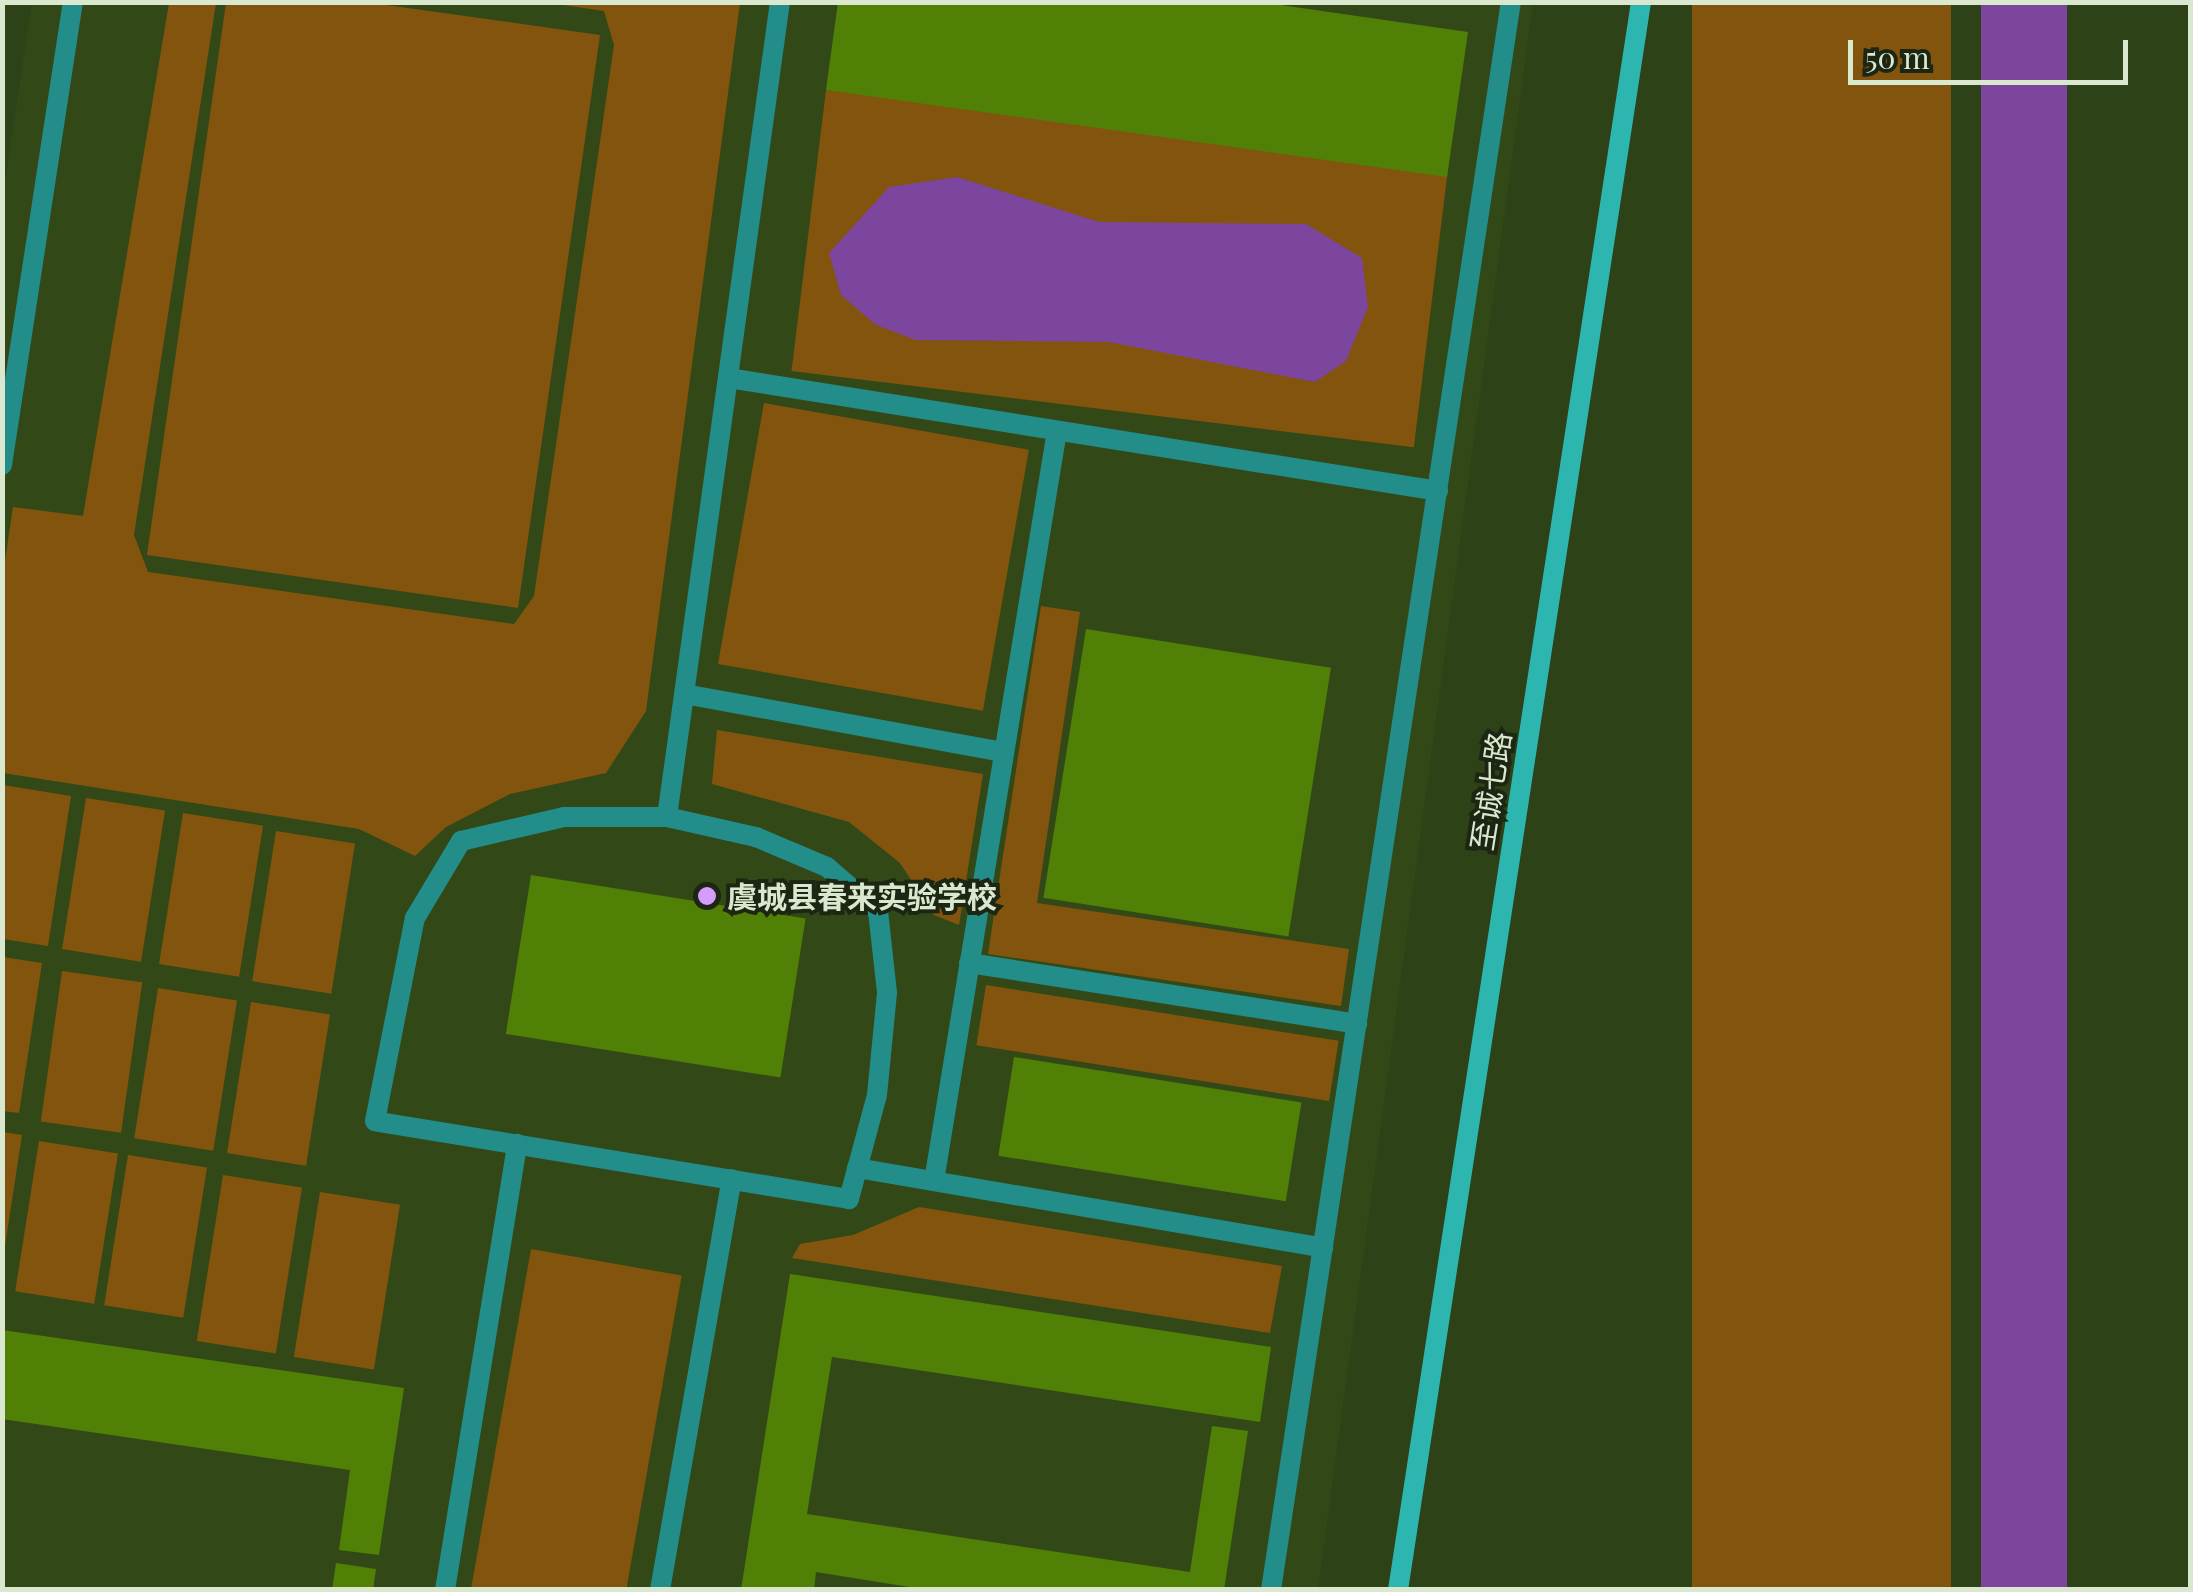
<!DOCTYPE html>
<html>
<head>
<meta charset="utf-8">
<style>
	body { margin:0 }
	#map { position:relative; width:2193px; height:1592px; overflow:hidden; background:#2e4218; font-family:"Playfair Display","Noto Sans SC",serif }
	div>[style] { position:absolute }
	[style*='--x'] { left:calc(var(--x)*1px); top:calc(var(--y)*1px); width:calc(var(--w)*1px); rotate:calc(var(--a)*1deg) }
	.built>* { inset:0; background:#324917 }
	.green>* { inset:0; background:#83540d; transform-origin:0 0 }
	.water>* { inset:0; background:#7c459e; transform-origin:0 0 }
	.building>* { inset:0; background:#518007; transform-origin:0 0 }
	.lane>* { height:20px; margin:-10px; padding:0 10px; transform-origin:10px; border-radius:10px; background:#228d89 }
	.secondary>* { height:20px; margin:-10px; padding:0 10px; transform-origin:10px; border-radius:10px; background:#2db6b0 }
	.dots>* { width:28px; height:28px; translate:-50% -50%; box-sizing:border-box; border:5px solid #1c2613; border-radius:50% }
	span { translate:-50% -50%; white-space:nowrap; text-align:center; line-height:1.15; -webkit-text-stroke:8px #1c2613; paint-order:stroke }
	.street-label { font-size:30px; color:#dbe8d0 }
	.poi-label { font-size:30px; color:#dbe8d0; font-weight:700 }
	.left { translate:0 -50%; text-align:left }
	.frame { position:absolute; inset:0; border:5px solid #dbe8d0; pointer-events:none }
	.scale { position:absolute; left:1848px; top:40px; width:280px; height:45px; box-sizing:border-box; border:5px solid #dbe8d0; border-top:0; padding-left:12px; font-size:30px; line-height:35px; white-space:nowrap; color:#dbe8d0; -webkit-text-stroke:8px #1c2613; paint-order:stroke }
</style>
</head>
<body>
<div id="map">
	<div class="built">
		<i style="clip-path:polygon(32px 3px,1533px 3px,1318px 1589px,3px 1590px,2px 202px)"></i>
	</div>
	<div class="green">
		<i style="clip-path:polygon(169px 3px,216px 3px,134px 535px,148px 572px,514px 624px,534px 596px,614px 45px,604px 11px,550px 3px,740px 3px,646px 711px,606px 773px,510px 794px,446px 827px,415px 856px,359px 829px,3px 773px,2px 581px,13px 507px,83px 516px)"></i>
		<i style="clip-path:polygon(226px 3px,372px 3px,600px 35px,518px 608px,147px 555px)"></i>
		<i style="left:1692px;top:3px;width:259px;height:1603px"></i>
		<i style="left:826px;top:90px;width:627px;height:283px;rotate:7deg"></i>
		<i style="left:764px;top:403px;width:269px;height:265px;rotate:10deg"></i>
		<i style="clip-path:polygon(1041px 606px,1080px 612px,1037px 903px,1349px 949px,1341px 1006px,988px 954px)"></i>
		<i style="clip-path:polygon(717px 730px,983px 774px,959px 925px,934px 915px,900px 863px,849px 822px,712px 784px)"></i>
		<i style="clip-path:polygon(3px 785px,71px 796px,48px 946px,3px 939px)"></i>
		<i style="left:86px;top:798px;width:80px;height:153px;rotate:9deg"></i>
		<i style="left:183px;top:813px;width:81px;height:153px;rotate:9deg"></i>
		<i style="left:276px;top:831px;width:80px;height:152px;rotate:9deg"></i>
		<i style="clip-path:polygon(3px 957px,42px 963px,19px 1113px,3px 1111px)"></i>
		<i style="left:62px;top:971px;width:81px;height:152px;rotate:8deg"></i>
		<i style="left:986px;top:985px;width:357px;height:61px;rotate:9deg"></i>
		<i style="left:158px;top:988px;width:80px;height:152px;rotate:9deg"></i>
		<i style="left:251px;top:1002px;width:80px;height:153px;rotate:9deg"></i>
		<i style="clip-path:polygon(3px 1132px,22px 1135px,3px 1259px,2px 1132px)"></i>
		<i style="left:39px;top:1141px;width:80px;height:152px;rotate:9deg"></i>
		<i style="left:128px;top:1155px;width:80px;height:152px;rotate:9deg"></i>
		<i style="left:223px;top:1175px;width:80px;height:168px;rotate:9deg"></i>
		<i style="left:320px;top:1192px;width:81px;height:167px;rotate:9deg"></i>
		<i style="clip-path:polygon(919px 1207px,1282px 1266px,1270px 1333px,792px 1258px,800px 1244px,853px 1235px)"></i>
		<i style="left:531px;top:1249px;width:153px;height:345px;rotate:10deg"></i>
	</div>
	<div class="water">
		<i style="left:1981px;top:3px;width:86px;height:1604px"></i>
		<i style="clip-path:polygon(957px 177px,1099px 222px,1306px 224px,1362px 258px,1368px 307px,1346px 361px,1315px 382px,1109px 342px,916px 340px,876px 325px,841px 295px,829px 253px,889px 187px)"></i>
	</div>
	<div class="building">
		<i style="clip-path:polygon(838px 2px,1259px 2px,1468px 32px,1447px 177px,826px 90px)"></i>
		<i style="left:1086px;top:629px;width:248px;height:272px;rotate:9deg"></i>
		<i style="left:531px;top:875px;width:278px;height:161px;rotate:9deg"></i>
		<i style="left:1014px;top:1057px;width:291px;height:100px;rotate:9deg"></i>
		<i style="clip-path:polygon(790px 1274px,1271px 1347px,1260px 1422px,832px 1357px,807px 1514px,1190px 1572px,1212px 1426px,1248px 1431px,1224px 1590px,928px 1590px,816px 1572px,814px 1590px,741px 1590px)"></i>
		<i style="clip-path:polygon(2px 1330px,404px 1388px,379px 1555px,339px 1550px,350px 1470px,2px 1419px)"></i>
		<i style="clip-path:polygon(336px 1563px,376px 1569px,373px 1590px,332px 1590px)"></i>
	</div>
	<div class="lane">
		<i style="--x:728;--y:378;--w:719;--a:9.04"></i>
		<i style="--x:2;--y:465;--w:468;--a:-81.3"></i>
		<i style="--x:684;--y:694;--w:325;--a:10.3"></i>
		<i style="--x:564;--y:817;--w:103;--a:0"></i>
		<i style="--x:667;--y:817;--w:91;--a:12.7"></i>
		<i style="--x:756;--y:837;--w:77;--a:22.9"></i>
		<i style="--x:827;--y:867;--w:67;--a:40.8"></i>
		<i style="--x:878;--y:911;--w:82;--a:83.7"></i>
		<i style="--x:887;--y:993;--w:102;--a:95.6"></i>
		<i style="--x:877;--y:1095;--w:108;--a:105.1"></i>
		<i style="--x:849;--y:1199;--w:480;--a:-170.7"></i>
		<i style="--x:375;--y:1121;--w:207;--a:-78.9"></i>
		<i style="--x:415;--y:918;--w:90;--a:-59.1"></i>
		<i style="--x:461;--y:841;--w:106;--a:-13.1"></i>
		<i style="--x:667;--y:817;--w:823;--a:-82.11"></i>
		<i style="--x:969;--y:963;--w:393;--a:8.9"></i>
		<i style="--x:857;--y:1168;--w:473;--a:9.7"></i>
		<i style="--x:934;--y:1181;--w:760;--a:-80.69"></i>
		<i style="--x:445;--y:1590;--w:452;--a:-80.8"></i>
		<i style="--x:660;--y:1590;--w:417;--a:-80.1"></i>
		<i style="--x:1271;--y:1590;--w:1606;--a:-81.41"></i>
	</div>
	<div class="secondary">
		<i style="--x:1398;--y:1590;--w:1606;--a:-81.3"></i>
	</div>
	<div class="dots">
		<i style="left:707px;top:896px;background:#d49cfb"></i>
	</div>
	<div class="street-label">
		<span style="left:1490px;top:791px;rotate:-81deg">至诚七路</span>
	</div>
	<div class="poi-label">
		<span class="left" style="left:727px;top:896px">虞城县春来实验学校</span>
	</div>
	<div class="frame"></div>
	<div class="scale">50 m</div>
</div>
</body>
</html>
